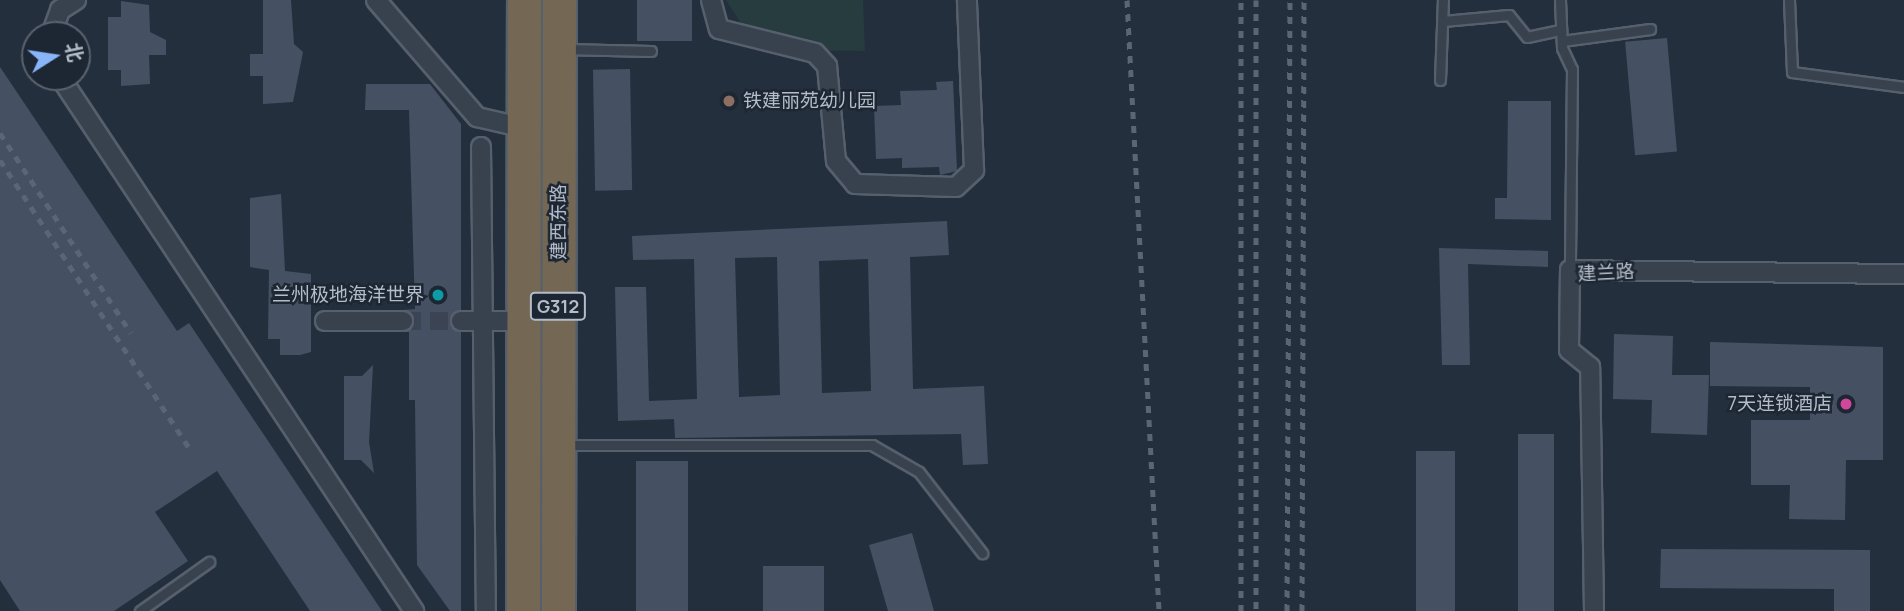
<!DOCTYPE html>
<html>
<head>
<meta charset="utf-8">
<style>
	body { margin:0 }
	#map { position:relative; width:1904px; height:611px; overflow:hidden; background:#242f3e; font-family:Manrope,"Noto Sans SC",sans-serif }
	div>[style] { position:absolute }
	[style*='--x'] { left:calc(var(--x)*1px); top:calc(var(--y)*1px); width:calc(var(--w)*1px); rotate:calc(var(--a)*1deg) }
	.green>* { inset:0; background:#263c3f }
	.building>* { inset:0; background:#455162; transform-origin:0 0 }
	.street-tunnel>* { height:18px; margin-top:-9px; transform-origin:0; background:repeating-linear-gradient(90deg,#3a4453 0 18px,transparent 0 27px) }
	.roads { filter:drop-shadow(2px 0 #565f6c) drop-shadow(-2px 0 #565f6c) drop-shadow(0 2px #565f6c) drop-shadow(0 -2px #565f6c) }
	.lane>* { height:9px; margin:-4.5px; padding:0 4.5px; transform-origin:4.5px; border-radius:4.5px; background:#38414e }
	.street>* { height:18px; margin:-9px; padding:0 9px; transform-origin:9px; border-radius:9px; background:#38414e }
	.highway>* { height:33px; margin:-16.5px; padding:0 16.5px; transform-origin:16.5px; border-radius:16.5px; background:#746855 }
	.rail>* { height:5px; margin-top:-2.5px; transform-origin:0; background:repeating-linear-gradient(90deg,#5a6575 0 7px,transparent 0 14px) }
	.dots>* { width:19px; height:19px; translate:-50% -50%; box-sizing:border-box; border:4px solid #1d2633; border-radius:50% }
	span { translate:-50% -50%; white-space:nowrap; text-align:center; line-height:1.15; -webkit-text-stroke:5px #1d2633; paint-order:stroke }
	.shield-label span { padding:2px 5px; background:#1d2633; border:2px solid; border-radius:5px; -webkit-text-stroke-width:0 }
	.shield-label { font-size:18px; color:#b4bcc9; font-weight:700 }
	.poi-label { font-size:19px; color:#b4bcc9 }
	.left { translate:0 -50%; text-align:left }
	.right { translate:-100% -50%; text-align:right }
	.street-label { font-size:19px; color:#b4bcc9 }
	.north { position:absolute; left:21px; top:21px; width:70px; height:70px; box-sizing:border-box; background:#1d2633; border:2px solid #59626f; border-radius:50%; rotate:78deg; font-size:19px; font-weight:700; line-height:28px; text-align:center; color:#b4bcc9 }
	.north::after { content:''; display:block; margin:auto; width:24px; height:32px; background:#8ab4f8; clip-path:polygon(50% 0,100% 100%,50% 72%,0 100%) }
</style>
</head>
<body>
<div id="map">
	<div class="green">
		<i style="clip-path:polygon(726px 0,863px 0,865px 51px,758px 50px)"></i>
	</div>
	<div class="building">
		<i style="clip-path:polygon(263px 0,291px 0,294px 44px,303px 52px,293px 102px,263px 104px,263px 76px,250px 76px,250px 54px,263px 54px)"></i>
		<i style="left:637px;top:0;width:55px;height:41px"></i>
		<i style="clip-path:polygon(121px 1px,149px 5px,150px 32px,166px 40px,166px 55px,149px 55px,150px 84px,121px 86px,121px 70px,108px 70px,108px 17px,121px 17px)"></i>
		<i style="left:1667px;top:38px;width:114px;height:42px;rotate:85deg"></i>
		<i style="clip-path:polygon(0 67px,177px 331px,189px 323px,382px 611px,310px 611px,217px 471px,155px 512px,188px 561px,114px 611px,20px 611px,0 580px)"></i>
		<i style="left:630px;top:69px;width:121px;height:37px;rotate:89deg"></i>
		<i style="clip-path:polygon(953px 81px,957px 171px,940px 175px,939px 167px,902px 168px,902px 158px,876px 159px,874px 106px,901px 105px,900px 91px,937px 90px,936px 82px)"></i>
		<i style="clip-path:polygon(366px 84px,430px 84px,461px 124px,461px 310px,450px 320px,461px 332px,461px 611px,450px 611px,417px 565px,415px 400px,409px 400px,409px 332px,404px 332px,414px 320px,403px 310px,415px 309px,409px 110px,365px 110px)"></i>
		<i style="clip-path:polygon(1508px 101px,1551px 101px,1551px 220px,1495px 219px,1495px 198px,1507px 198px)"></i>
		<i style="clip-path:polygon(281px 194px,285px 271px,311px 274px,311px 352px,300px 355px,280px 355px,280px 339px,268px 339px,269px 270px,250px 267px,250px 198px)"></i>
		<i style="clip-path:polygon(evenodd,947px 221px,949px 255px,910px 257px,913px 389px,984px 386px,988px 464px,963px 465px,961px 434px,675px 438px,674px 419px,618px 421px,615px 287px,646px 287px,649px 401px,697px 399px,694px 259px,633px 260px,632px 236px,947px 221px,777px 257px,780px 395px,739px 397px,735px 258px,777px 257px,947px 221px,868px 259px,871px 391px,822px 393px,819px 261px,868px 259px)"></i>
		<i style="clip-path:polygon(1439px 248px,1548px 251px,1548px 267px,1468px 264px,1470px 365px,1442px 365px)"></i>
		<i style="clip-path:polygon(1614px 334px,1673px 336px,1672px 375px,1709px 375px,1707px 435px,1651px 433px,1652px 400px,1613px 399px)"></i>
		<i style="clip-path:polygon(1710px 342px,1883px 347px,1883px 460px,1846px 460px,1845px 520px,1789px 519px,1790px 485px,1751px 485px,1751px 420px,1810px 420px,1810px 387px,1710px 386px)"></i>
		<i style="clip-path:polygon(373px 365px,369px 442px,374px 473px,361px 460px,344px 460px,344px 376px,362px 376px)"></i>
		<i style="left:1518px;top:434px;width:36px;height:177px"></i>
		<i style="left:1416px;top:451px;width:39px;height:160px"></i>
		<i style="left:636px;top:461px;width:52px;height:150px"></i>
		<i style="clip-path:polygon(912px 533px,934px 611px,888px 611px,869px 545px)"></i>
		<i style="clip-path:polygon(1661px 549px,1870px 550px,1870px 611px,1834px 611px,1834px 589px,1660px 588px)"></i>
		<i style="left:763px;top:566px;width:61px;height:45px"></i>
	</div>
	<div class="street-tunnel">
		<i style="--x:403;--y:321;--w:58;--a:0"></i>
	</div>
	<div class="roads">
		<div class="lane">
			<i style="--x:1560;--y:0;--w:48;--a:87.6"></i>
			<i style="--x:1562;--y:48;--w:23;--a:65"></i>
			<i style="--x:1572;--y:69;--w:201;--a:90.6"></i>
			<i style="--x:1789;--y:0;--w:72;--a:87.6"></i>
			<i style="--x:1792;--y:72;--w:113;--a:7.6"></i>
			<i style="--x:1443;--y:21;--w:66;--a:-5.2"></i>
			<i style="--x:1509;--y:15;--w:28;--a:51"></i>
			<i style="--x:1527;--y:37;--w:35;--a:-12"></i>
			<i style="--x:1562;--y:41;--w:89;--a:-7.8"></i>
			<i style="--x:564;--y:49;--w:87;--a:1.3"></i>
			<i style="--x:1440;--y:80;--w:80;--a:-87.9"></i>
			<i style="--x:564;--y:445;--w:308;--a:0"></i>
			<i style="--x:872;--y:445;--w:54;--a:29.9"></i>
			<i style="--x:919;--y:472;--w:103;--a:52.1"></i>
			<i style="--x:140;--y:611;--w:85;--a:-35.4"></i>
		</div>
		<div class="street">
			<i style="--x:376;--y:0;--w:155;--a:49.2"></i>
			<i style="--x:477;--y:117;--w:49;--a:12.9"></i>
			<i style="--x:711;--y:0;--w:30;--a:75"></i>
			<i style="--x:719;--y:29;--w:99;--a:14"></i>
			<i style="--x:815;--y:53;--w:18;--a:47"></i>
			<i style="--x:827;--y:66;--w:95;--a:84.6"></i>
			<i style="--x:836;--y:161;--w:30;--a:50"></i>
			<i style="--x:855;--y:184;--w:101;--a:1.7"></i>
			<i style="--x:956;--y:187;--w:25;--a:-43"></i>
			<i style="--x:974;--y:170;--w:170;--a:-92.4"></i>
			<i style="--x:51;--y:35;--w:27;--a:-70"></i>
			<i style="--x:60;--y:10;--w:19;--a:-32"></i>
			<i style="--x:60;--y:77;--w:641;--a:56.46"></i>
			<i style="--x:481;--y:147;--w:464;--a:89.4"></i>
			<i style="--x:325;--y:321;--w:78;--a:0"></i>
			<i style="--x:461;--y:321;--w:63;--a:0"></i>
			<i style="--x:1594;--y:611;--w:244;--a:-90.9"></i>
			<i style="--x:1590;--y:367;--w:27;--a:-141"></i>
			<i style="--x:1569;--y:350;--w:80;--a:-89.3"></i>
			<i style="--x:1570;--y:270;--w:334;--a:0.7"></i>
		</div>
		<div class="highway">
			<i style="--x:523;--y:611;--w:611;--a:-89.91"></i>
			<i style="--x:558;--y:611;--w:611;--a:-89.91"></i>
		</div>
	</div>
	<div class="rail">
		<i style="--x:1127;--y:0;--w:612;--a:87"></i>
		<i style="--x:1256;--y:0;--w:611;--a:90"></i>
		<i style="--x:0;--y:133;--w:239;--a:56.8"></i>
		<i style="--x:0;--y:160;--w:349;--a:56.7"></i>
		<i style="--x:1241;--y:611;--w:611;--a:-90"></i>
		<i style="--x:1287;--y:611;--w:611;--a:-89.72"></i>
		<i style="--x:1302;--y:611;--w:611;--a:-89.81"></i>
	</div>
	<div class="dots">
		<i style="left:729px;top:101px;background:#8d6e63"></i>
		<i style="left:438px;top:295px;background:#0f9aa8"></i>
		<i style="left:1846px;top:404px;background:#d1479c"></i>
	</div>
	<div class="shield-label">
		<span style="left:558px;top:306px">G312</span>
	</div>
	<div class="poi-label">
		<span class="left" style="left:743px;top:101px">铁建丽苑幼儿园</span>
		<span class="right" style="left:424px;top:295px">兰州极地海洋世界</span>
		<span class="right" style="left:1832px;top:404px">7天连锁酒店</span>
	</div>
	<div class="street-label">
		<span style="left:559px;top:222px;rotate:-90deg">建西东路</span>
		<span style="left:1606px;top:273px;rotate:-3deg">建兰路</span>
	</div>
	<div class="north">北</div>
</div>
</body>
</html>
